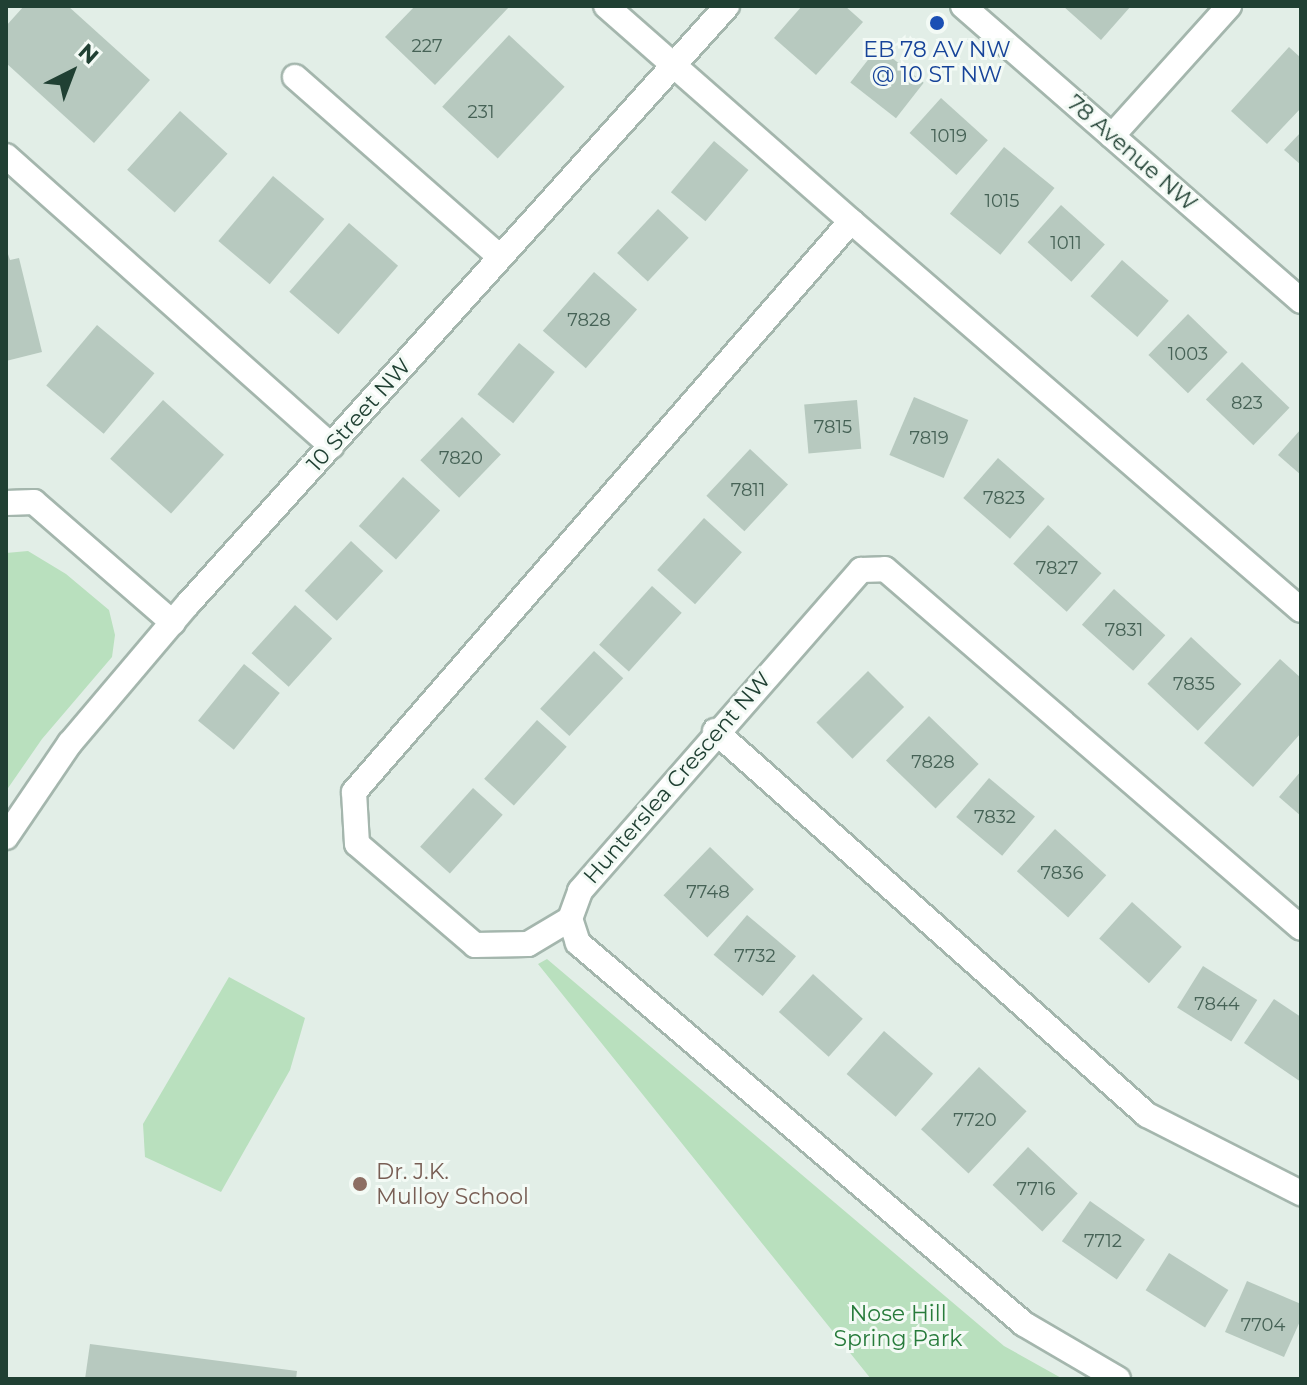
<!DOCTYPE html>
<html>
<head>
<meta charset="utf-8">
<style>
	body { margin:0 }
	#map { position:relative; width:1307px; height:1385px; overflow:hidden; background:#e2eee7; font-family:Montserrat,sans-serif }
	div>[style] { position:absolute }
	[style*='--x'] { left:calc(var(--x)*1px); top:calc(var(--y)*1px); width:calc(var(--w)*1px); rotate:calc(var(--a)*1deg) }
	.green>* { inset:0; background:#b9e0be }
	.building>* { inset:0; background:#b7c9bf; transform-origin:0 0 }
	.roads { filter:drop-shadow(2px 0 #a4b6ad) drop-shadow(-2px 0 #a4b6ad) drop-shadow(0 2px #a4b6ad) drop-shadow(0 -2px #a4b6ad) }
	.minor>* { height:24px; margin:-12px; padding:0 12px; transform-origin:12px; border-radius:12px; background:#fff }
	.dots>* { width:22px; height:22px; translate:-50% -50%; box-sizing:border-box; border:4px solid #f3faf5; border-radius:50% }
	span { translate:-50% -50%; white-space:nowrap; text-align:center; line-height:1.15; -webkit-text-stroke:6px #f3faf5; paint-order:stroke }
	.number-label { font-size:18px; color:#466256 }
	.number-label span { -webkit-text-stroke-width:0 }
	.transit-label { font-size:22px; color:#164399 }
	.street-label { font-size:22px; color:#204033 }
	.education-label { font-size:22px; color:#785e54 }
	.left { translate:0 -50%; text-align:left }
	.park-label { font-size:22px; color:#277b3b }
	.frame { position:absolute; inset:0; border:8px solid #204033; pointer-events:none }
	.north { position:absolute; left:32px; top:32px; width:80px; height:80px; -webkit-text-stroke:6px #f3faf5; paint-order:stroke; rotate:42deg; font-size:22px; font-weight:700; line-height:32px; text-align:center; color:#204033 }
	.north::after { content:''; display:block; margin:auto; width:28px; height:36px; background:#204033; clip-path:polygon(50% 0,100% 100%,50% 72%,0 100%) }
</style>
</head>
<body>
<div id="map">
	<div class="green">
		<i style="clip-path:polygon(28px 551px,66px 574px,109px 610px,115px 635px,112px 657px,42px 739px,6px 791px,6px 553px)"></i>
		<i style="clip-path:polygon(547px 959px,1004px 1346px,1063px 1379px,871px 1379px,538px 964px)"></i>
		<i style="clip-path:polygon(229px 977px,305px 1018px,290px 1070px,221px 1192px,145px 1157px,143px 1124px)"></i>
	</div>
	<div class="building">
		<i style="clip-path:polygon(24px 6px,68px 6px,150px 80px,94px 143px,6px 63px,6px 26px)"></i>
		<i style="clip-path:polygon(415px 6px,508px 6px,509px 7px,435px 85px,385px 37px)"></i>
		<i style="clip-path:polygon(802px 6px,845px 6px,863px 22px,816px 75px,774px 38px)"></i>
		<i style="clip-path:polygon(1063px 6px,1131px 6px,1101px 40px)"></i>
		<i style="left:509px;top:35px;width:76px;height:98px;rotate:43deg"></i>
		<i style="left:878px;top:47px;width:58px;height:45px;rotate:38deg"></i>
		<i style="clip-path:polygon(1289px 47px,1301px 58px,1301px 108px,1267px 144px,1231px 111px)"></i>
		<i style="left:941px;top:98px;width:63px;height:47px;rotate:42deg"></i>
		<i style="left:180px;top:111px;width:64px;height:79px;rotate:42deg"></i>
		<i style="clip-path:polygon(1301px 132px,1301px 165px,1284px 150px)"></i>
		<i style="left:714px;top:141px;width:45px;height:67px;rotate:40deg"></i>
		<i style="left:1004px;top:147px;width:65px;height:86px;rotate:39deg"></i>
		<i style="left:273px;top:176px;width:67px;height:85px;rotate:40deg"></i>
		<i style="left:1061px;top:205px;width:59px;height:50px;rotate:42deg"></i>
		<i style="left:658px;top:209px;width:42px;height:60px;rotate:43deg"></i>
		<i style="left:349px;top:223px;width:65px;height:91px;rotate:41deg"></i>
		<i style="clip-path:polygon(6px 248px,10px 260px,19px 258px,42px 352px,6px 361px)"></i>
		<i style="left:1122px;top:260px;width:62px;height:48px;rotate:41deg"></i>
		<i style="left:594px;top:272px;width:57px;height:78px;rotate:41deg"></i>
		<i style="left:1188px;top:314px;width:55px;height:57px;rotate:44deg"></i>
		<i style="left:97px;top:325px;width:75px;height:79px;rotate:40deg"></i>
		<i style="left:519px;top:343px;width:46px;height:66px;rotate:39deg"></i>
		<i style="left:1242px;top:362px;width:66px;height:52px;rotate:44deg"></i>
		<i style="left:914px;top:397px;width:59px;height:63px;rotate:23deg"></i>
		<i style="left:163px;top:400px;width:82px;height:79px;rotate:42deg"></i>
		<i style="left:857px;top:400px;width:49px;height:53px;rotate:85deg"></i>
		<i style="left:462px;top:417px;width:54px;height:60px;rotate:44deg"></i>
		<i style="clip-path:polygon(1301px 429px,1301px 475px,1278px 455px)"></i>
		<i style="left:750px;top:449px;width:52px;height:64px;rotate:43deg"></i>
		<i style="left:998px;top:458px;width:62px;height:53px;rotate:41deg"></i>
		<i style="left:403px;top:477px;width:50px;height:66px;rotate:42deg"></i>
		<i style="left:704px;top:518px;width:51px;height:70px;rotate:42deg"></i>
		<i style="left:1048px;top:525px;width:72px;height:52px;rotate:42deg"></i>
		<i style="left:351px;top:541px;width:44px;height:68px;rotate:43deg"></i>
		<i style="left:652px;top:586px;width:40px;height:79px;rotate:42deg"></i>
		<i style="left:1114px;top:589px;width:69px;height:48px;rotate:42deg"></i>
		<i style="left:295px;top:605px;width:50px;height:65px;rotate:42deg"></i>
		<i style="left:1191px;top:637px;width:69px;height:64px;rotate:43deg"></i>
		<i style="left:594px;top:651px;width:40px;height:79px;rotate:43deg"></i>
		<i style="clip-path:polygon(1280px 659px,1301px 678px,1301px 733px,1253px 787px,1204px 743px)"></i>
		<i style="left:244px;top:664px;width:46px;height:73px;rotate:39deg"></i>
		<i style="left:868px;top:671px;width:51px;height:73px;rotate:45deg"></i>
		<i style="left:929px;top:716px;width:69px;height:62px;rotate:44deg"></i>
		<i style="left:537px;top:720px;width:40px;height:79px;rotate:42deg"></i>
		<i style="clip-path:polygon(1301px 771px,1301px 816px,1279px 797px)"></i>
		<i style="left:989px;top:778px;width:60px;height:51px;rotate:40deg"></i>
		<i style="left:473px;top:788px;width:40px;height:79px;rotate:42deg"></i>
		<i style="left:1055px;top:829px;width:69px;height:57px;rotate:42deg"></i>
		<i style="left:710px;top:847px;width:61px;height:67px;rotate:44deg"></i>
		<i style="left:1132px;top:902px;width:67px;height:49px;rotate:42deg"></i>
		<i style="left:747px;top:915px;width:64px;height:52px;rotate:40deg"></i>
		<i style="left:1203px;top:966px;width:64px;height:49px;rotate:32deg"></i>
		<i style="left:813px;top:974px;width:67px;height:51px;rotate:42deg"></i>
		<i style="clip-path:polygon(1274px 999px,1301px 1017px,1301px 1082px,1244px 1043px)"></i>
		<i style="left:884px;top:1031px;width:65px;height:57px;rotate:41deg"></i>
		<i style="left:979px;top:1067px;width:65px;height:85px;rotate:43deg"></i>
		<i style="left:1028px;top:1147px;width:68px;height:52px;rotate:43deg"></i>
		<i style="left:1090px;top:1201px;width:67px;height:49px;rotate:35deg"></i>
		<i style="left:1169px;top:1253px;width:70px;height:44px;rotate:32deg"></i>
		<i style="clip-path:polygon(1247px 1281px,1301px 1304px,1301px 1319px,1284px 1357px,1225px 1332px)"></i>
		<i style="clip-path:polygon(90px 1344px,297px 1371px,296px 1379px,85px 1379px)"></i>
	</div>
	<div class="roads">
		<div class="minor">
			<i style="--x:963;--y:6;--w:449;--a:41.1"></i>
			<i style="--x:295;--y:77;--w:273;--a:41.3"></i>
			<i style="--x:1112;--y:136;--w:175;--a:-48"></i>
			<i style="--x:6;--y:156;--w:436;--a:41.7"></i>
			<i style="--x:851;--y:221;--w:595;--a:40.84"></i>
			<i style="--x:6;--y:503;--w:28;--a:-2"></i>
			<i style="--x:34;--y:502;--w:184;--a:41"></i>
			<i style="--x:715;--y:731;--w:578;--a:41.63"></i>
			<i style="--x:1147;--y:1115;--w:173;--a:26.9"></i>
			<i style="--x:6;--y:837;--w:114;--a:-55.8"></i>
			<i style="--x:70;--y:743;--w:182;--a:-49.7"></i>
			<i style="--x:188;--y:604;--w:805;--a:-47.97"></i>
			<i style="--x:570;--y:919;--w:49;--a:149.2"></i>
			<i style="--x:528;--y:944;--w:53;--a:178.9"></i>
			<i style="--x:475;--y:945;--w:155;--a:-139.4"></i>
			<i style="--x:357;--y:844;--w:52;--a:-93.3"></i>
			<i style="--x:354;--y:792;--w:757;--a:-48.96"></i>
			<i style="--x:851;--y:221;--w:326;--a:-138.7"></i>
			<i style="--x:1118;--y:1379;--w:109;--a:-149.7"></i>
			<i style="--x:1024;--y:1324;--w:587;--a:-139.49"></i>
			<i style="--x:578;--y:943;--w:25;--a:-108"></i>
			<i style="--x:570;--y:919;--w:30;--a:-70"></i>
			<i style="--x:580;--y:891;--w:427;--a:-48.8"></i>
			<i style="--x:861;--y:570;--w:24;--a:-2"></i>
			<i style="--x:885;--y:569;--w:549;--a:40.79"></i>
		</div>
	</div>
	<div class="dots">
		<i style="left:937px;top:23px;background:#1a4fb4"></i>
		<i style="left:360px;top:1184px;background:#8d6e63"></i>
	</div>
	<div class="number-label">
		<span style="left:427px;top:46px">227</span>
		<span style="left:481px;top:112px">231</span>
		<span style="left:949px;top:136px">1019</span>
		<span style="left:1002px;top:201px">1015</span>
		<span style="left:1066px;top:243px">1011</span>
		<span style="left:589px;top:320px">7828</span>
		<span style="left:1188px;top:354px">1003</span>
		<span style="left:1247px;top:403px">823</span>
		<span style="left:833px;top:427px">7815</span>
		<span style="left:929px;top:438px">7819</span>
		<span style="left:461px;top:458px">7820</span>
		<span style="left:748px;top:490px">7811</span>
		<span style="left:1004px;top:498px">7823</span>
		<span style="left:1057px;top:568px">7827</span>
		<span style="left:1124px;top:630px">7831</span>
		<span style="left:1194px;top:684px">7835</span>
		<span style="left:933px;top:762px">7828</span>
		<span style="left:995px;top:817px">7832</span>
		<span style="left:1062px;top:873px">7836</span>
		<span style="left:708px;top:892px">7748</span>
		<span style="left:755px;top:956px">7732</span>
		<span style="left:1217px;top:1004px">7844</span>
		<span style="left:975px;top:1120px">7720</span>
		<span style="left:1036px;top:1189px">7716</span>
		<span style="left:1103px;top:1241px">7712</span>
		<span style="left:1263px;top:1325px">7704</span>
	</div>
	<div class="transit-label">
		<span style="left:937px;top:62px">EB 78 AV NW<br>@ 10 ST NW</span>
	</div>
	<div class="street-label">
		<span style="left:1132px;top:153px;rotate:41deg">78 Avenue NW</span>
		<span style="left:359px;top:415px;rotate:-48deg">10 Street NW</span>
		<span style="left:677px;top:778px;rotate:-49deg">Hunterslea Crescent NW</span>
	</div>
	<div class="education-label">
		<span class="left" style="left:376px;top:1184px">Dr. J.K.<br>Mulloy School</span>
	</div>
	<div class="park-label">
		<span style="left:898px;top:1326px">Nose Hill<br>Spring Park</span>
	</div>
	<div class="frame"></div>
	<div class="north">N</div>
</div>
</body>
</html>
